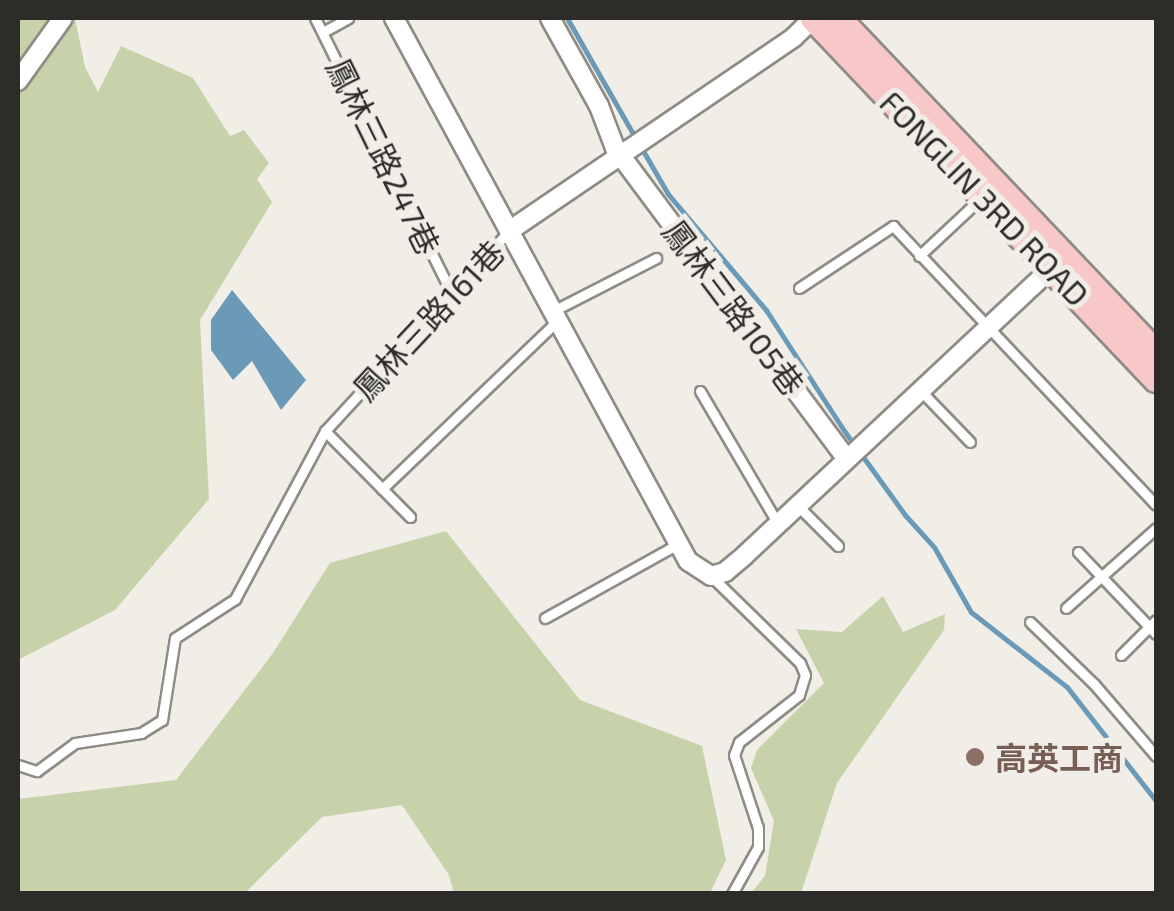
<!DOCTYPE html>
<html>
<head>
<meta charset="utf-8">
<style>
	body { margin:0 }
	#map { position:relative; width:1174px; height:911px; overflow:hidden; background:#f0eee6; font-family:"Exo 2","Noto Sans TC",sans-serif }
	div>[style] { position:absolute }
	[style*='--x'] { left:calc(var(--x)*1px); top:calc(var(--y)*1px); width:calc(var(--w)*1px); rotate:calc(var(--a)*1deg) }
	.green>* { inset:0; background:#c7d2aa }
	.water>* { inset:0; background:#6b9ab8 }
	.stream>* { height:5px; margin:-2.5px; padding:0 2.5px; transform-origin:2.5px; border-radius:2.5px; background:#6b9ab8 }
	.roads { filter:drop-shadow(2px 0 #8e8c85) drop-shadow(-2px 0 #8e8c85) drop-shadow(0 2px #8e8c85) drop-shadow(0 -2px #8e8c85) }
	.lane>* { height:9px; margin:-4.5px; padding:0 4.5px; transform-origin:4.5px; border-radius:4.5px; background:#fff }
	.street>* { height:18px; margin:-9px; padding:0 9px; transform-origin:9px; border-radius:9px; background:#fff }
	.primary>* { height:25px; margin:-12.5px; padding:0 12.5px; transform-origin:12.5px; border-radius:12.5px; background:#f8c7c8 }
	.dots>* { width:28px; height:28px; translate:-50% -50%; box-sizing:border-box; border:5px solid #f0eee6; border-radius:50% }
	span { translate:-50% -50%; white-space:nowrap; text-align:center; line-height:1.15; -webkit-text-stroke:10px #f0eee6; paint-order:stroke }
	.street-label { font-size:32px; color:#2d2c29 }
	.education-label { font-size:32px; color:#785e54; font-weight:700 }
	.left { translate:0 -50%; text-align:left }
	.frame { position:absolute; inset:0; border:20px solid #2d2c29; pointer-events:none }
</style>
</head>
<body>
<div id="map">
	<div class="green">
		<i style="clip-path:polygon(18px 18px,75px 18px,85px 67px,98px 92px,121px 46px,193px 78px,230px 136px,244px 130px,269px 163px,257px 179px,272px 202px,200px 320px,209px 499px,115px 610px,18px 660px)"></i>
		<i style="clip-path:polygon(446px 531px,580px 700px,702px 746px,726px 860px,710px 893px,454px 893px,449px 875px,402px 805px,322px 817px,245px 893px,18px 893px,18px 799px,176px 780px,273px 653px,330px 563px)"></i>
		<i style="clip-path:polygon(883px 596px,903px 632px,945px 614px,944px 630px,837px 783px,801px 893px,751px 893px,765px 876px,774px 821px,751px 768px,757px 750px,824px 683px,796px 629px,842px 632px)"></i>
	</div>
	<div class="water">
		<i style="clip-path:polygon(232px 290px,306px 380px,281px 410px,252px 361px,233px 380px,211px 350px,211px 320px)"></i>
	</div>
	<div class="stream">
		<i style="--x:567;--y:18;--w:139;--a:60.3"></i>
		<i style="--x:642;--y:149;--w:52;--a:60"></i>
		<i style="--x:668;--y:194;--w:152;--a:49.8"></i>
		<i style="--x:766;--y:310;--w:145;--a:57.1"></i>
		<i style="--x:845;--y:432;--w:102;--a:54.1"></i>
		<i style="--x:905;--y:515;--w:43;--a:47.8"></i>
		<i style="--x:934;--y:547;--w:75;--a:60.4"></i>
		<i style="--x:971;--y:612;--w:122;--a:38"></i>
		<i style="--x:1067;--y:687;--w:145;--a:52"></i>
	</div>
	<div class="roads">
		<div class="lane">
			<i style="--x:315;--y:18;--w:308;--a:63.6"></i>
			<i style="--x:323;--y:32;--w:29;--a:-29"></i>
			<i style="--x:919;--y:256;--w:85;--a:-43.1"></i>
			<i style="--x:799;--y:288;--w:113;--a:-33.4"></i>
			<i style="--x:893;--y:226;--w:383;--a:46.7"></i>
			<i style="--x:553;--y:311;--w:116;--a:-27.2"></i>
			<i style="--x:920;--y:390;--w:72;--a:46.1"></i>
			<i style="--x:700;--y:391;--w:154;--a:59.6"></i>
			<i style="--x:325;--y:431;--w:121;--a:45.3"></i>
			<i style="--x:382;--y:489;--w:243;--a:-43.8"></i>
			<i style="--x:797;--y:505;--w:58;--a:45"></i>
			<i style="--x:1078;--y:552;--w:113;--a:46.4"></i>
			<i style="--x:712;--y:577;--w:123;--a:44.3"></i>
			<i style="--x:800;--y:663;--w:13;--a:67"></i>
			<i style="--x:805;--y:675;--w:21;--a:107"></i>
			<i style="--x:799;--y:695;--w:76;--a:141.9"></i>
			<i style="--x:739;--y:742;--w:14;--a:111"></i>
			<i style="--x:734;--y:755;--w:77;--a:71.8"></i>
			<i style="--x:758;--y:828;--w:19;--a:90"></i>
			<i style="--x:758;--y:847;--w:54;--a:119"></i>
			<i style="--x:1066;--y:608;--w:120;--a:-41.6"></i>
			<i style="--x:545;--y:618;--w:152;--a:-29.1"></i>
			<i style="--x:1030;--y:622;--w:89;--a:44.1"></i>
			<i style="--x:1094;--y:684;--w:95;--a:49.3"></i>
			<i style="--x:1121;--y:655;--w:49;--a:-45"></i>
			<i style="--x:18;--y:765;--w:20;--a:18"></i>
			<i style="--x:37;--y:771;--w:47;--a:-36.4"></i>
			<i style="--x:75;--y:743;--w:67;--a:-8.6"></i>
			<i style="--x:141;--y:733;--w:25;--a:-32"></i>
			<i style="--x:162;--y:720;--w:83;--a:-81"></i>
			<i style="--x:175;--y:638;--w:72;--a:-33"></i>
			<i style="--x:235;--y:599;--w:191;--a:-61.8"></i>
			<i style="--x:325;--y:431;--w:272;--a:-47.4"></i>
		</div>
		<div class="street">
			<i style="--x:394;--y:18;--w:617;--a:61.57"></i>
			<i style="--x:688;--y:561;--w:27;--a:33"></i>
			<i style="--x:711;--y:576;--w:15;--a:-16"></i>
			<i style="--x:725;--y:572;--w:26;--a:-40"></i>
			<i style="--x:745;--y:555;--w:427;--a:-43.1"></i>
			<i style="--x:550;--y:18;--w:101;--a:60.9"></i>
			<i style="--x:599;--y:106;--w:45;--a:69.1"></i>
			<i style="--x:615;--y:148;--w:387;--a:53.3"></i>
			<i style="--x:18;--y:81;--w:77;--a:-54.5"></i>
			<i style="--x:509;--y:231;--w:345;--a:-34.2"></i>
			<i style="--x:794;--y:37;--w:28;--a:-44"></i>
		</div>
		<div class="primary">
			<i style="--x:813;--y:18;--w:498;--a:46.5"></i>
			<i style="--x:838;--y:18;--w:462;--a:46.5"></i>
		</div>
	</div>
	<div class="dots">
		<i style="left:975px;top:757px;background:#8d6e63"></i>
	</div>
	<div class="street-label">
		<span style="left:384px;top:156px;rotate:64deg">鳳林三路247巷</span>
		<span style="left:985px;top:198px;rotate:46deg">FONGLIN 3RD ROAD</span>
		<span style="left:734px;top:307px;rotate:53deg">鳳林三路105巷</span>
		<span style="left:428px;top:320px;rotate:-47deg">鳳林三路161巷</span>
	</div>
	<div class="education-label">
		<span class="left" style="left:995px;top:757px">高英工商</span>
	</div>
	<div class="frame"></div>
</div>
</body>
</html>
